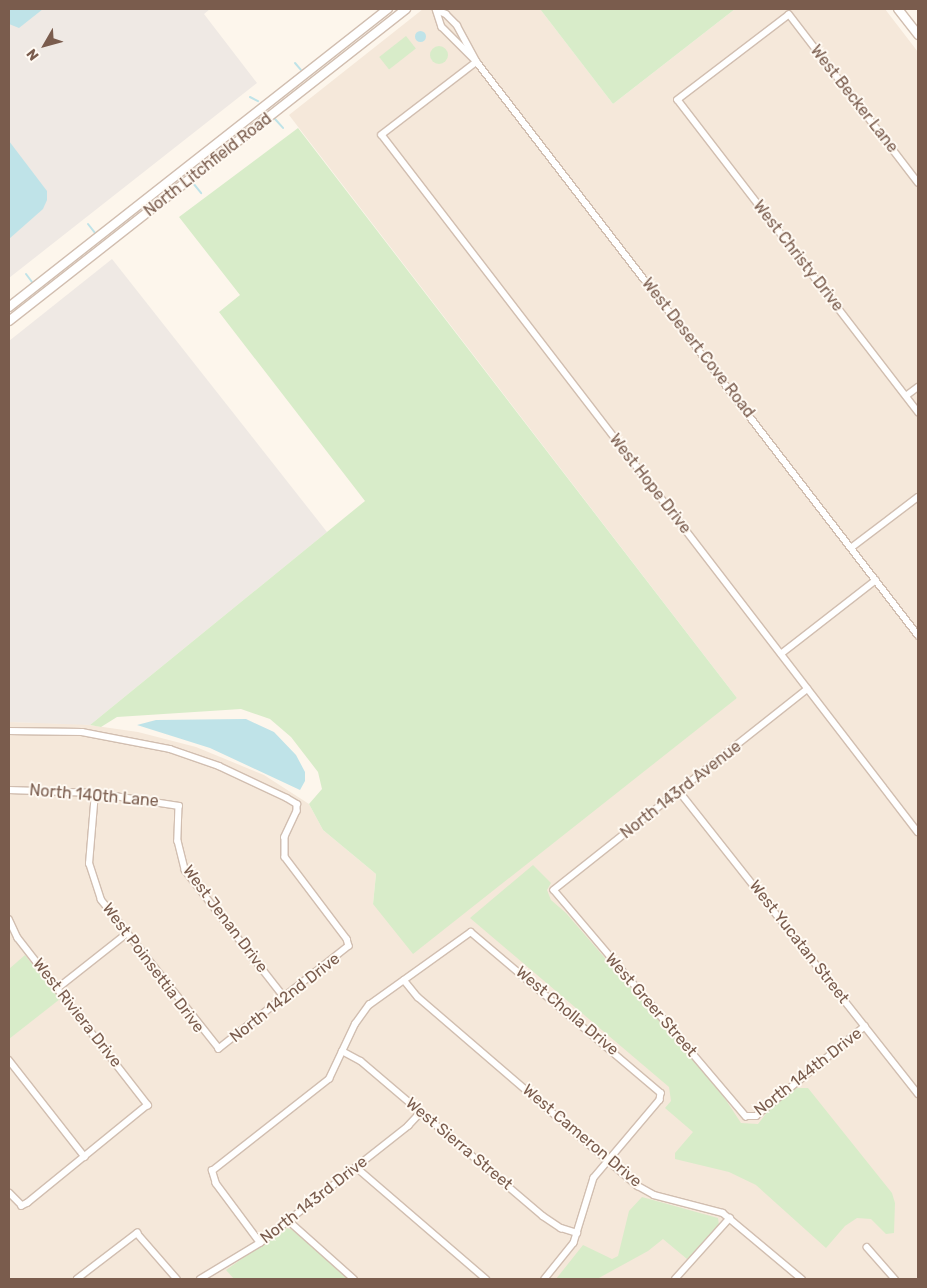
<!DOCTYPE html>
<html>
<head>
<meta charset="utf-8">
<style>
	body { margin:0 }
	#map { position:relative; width:927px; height:1288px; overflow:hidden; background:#fdf6ec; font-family:Rubik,sans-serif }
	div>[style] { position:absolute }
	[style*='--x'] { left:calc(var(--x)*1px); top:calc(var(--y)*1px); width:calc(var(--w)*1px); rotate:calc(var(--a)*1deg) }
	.residential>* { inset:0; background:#f5e8da }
	.industrial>* { inset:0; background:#efe9e4 }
	.green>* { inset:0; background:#d8ecc9; transform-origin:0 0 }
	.round { border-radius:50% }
	.water>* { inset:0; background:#bfe3e8 }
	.stream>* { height:2px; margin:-1px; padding:0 1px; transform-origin:1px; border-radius:1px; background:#bfe3e8 }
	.roads { filter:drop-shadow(1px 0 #d1beb0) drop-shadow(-1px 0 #d1beb0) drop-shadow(0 1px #d1beb0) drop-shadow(0 -1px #d1beb0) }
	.minor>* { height:5.5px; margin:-2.75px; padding:0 2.75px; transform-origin:2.75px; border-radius:2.75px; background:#fff }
	.secondary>* { height:8px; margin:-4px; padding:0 4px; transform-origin:4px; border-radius:4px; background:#fff }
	span { translate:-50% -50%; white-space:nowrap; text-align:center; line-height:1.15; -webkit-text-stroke:4px #fffaf3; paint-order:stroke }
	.street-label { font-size:16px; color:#7a5c4d }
	.frame { position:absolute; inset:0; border:10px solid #7a5c4d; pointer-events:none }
	.north { position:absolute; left:20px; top:20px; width:50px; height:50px; -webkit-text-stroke:4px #fffaf3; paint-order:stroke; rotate:232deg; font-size:14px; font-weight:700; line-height:20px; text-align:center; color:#7a5c4d }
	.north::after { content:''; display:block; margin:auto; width:18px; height:22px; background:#7a5c4d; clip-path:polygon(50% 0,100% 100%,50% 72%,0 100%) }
</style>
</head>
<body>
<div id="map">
	<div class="residential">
		<i style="clip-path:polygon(423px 9px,540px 9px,613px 104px,735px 9px,885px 9px,918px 52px,918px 1279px,9px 1279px,9px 722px,82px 724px,138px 732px,196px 747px,264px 775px,309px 804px,323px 830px,376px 874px,373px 904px,737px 698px,289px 115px)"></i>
	</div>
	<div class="industrial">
		<i style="clip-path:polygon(9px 9px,210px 9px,204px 14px,257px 83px,9px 278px)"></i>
		<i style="clip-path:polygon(112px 259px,327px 532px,90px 725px,9px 722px,9px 341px)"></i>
	</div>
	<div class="green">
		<i style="clip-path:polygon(540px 9px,735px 9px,613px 104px)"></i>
		<i style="left:406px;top:36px;width:16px;height:34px;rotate:52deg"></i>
		<i class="round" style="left:430px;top:46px;width:18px;height:18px"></i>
		<i style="clip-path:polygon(298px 128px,737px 698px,413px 954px,373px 904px,376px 874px,323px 830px,309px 804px,322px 789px,318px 772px,291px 737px,270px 719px,241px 709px,117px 717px,101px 727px,90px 725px,365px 501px,219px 312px,240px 295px,179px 217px)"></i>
		<i style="clip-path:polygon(533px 865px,551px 883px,547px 890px,551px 900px,566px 913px,720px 1091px,741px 1123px,758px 1124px,772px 1106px,796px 1088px,808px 1088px,892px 1193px,895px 1203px,894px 1233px,886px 1234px,871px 1219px,857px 1218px,845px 1226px,826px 1248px,756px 1185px,729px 1172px,675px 1159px,675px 1153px,693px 1132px,665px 1108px,671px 1101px,669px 1087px,470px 918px)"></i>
		<i style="clip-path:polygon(25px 955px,60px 999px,9px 1039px,9px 969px)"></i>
		<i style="clip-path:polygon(642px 1197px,718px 1218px,719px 1225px,687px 1259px,663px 1239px,648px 1251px,597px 1279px,556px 1279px,583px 1245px,612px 1259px,618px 1256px,629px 1211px)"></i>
		<i style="clip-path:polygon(285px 1228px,291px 1229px,350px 1279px,234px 1279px,226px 1270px)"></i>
	</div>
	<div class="water">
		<i style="clip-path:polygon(9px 9px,43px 9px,19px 28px,9px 24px)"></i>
		<i class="round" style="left:414.5px;top:30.5px;width:11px;height:11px"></i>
		<i style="clip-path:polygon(9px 141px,47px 191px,47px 200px,43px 209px,9px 239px)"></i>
		<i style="clip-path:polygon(246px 719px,274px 732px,296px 755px,305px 772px,305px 781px,300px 790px,210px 748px,137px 725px,156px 720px)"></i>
	</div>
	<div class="stream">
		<i style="--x:295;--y:63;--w:9;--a:49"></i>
		<i style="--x:250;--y:97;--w:9;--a:27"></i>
		<i style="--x:275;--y:119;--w:12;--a:48"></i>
		<i style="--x:193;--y:183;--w:13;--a:51"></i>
		<i style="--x:88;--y:224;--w:11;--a:52"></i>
		<i style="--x:26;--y:274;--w:10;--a:53"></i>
	</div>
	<div class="roads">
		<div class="minor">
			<i style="--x:436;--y:9;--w:19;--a:72"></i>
			<i style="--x:442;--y:27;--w:48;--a:45"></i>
			<i style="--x:437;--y:10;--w:10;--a:24"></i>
			<i style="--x:446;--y:14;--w:16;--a:45"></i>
			<i style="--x:457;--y:25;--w:42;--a:61.6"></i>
			<i style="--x:477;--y:62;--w:723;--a:52.42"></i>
			<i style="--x:477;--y:62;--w:120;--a:142.5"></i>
			<i style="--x:382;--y:135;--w:879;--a:52.44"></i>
			<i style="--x:918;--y:183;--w:212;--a:-127.5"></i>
			<i style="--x:789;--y:15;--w:140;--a:142.6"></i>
			<i style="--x:678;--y:100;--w:394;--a:52.4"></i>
			<i style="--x:906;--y:396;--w:15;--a:-37"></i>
			<i style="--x:851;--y:548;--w:84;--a:-37.3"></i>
			<i style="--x:781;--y:654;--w:120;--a:-37.9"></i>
			<i style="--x:808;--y:689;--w:324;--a:141.6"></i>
			<i style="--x:554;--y:890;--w:297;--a:49.7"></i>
			<i style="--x:746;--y:1116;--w:10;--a:0"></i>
			<i style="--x:756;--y:1116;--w:141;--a:-39.5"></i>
			<i style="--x:9;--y:731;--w:73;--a:0.8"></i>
			<i style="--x:82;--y:732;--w:90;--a:10.9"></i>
			<i style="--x:170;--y:749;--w:52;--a:19.1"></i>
			<i style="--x:219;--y:766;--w:75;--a:25.2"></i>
			<i style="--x:287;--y:798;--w:12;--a:31"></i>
			<i style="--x:297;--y:804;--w:7;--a:90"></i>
			<i style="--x:297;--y:811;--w:29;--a:115"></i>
			<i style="--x:285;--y:837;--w:20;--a:90"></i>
			<i style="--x:285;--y:857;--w:103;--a:52.9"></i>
			<i style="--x:347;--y:939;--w:7;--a:74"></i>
			<i style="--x:349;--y:946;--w:166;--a:141.6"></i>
			<i style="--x:219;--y:1049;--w:190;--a:-128.4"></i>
			<i style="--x:101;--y:900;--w:38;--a:-108"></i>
			<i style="--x:89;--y:864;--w:71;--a:-85.2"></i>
			<i style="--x:9;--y:790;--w:86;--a:2"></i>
			<i style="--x:95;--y:793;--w:85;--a:8.8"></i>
			<i style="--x:179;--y:806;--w:35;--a:92"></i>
			<i style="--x:178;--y:841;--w:30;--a:76"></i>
			<i style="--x:185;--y:870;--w:162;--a:52"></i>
			<i style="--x:679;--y:791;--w:386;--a:51.7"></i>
			<i style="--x:9;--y:919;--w:21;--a:65"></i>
			<i style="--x:18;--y:938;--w:212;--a:52.1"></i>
			<i style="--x:148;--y:1105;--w:155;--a:140.8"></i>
			<i style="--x:28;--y:1203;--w:7;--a:153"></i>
			<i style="--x:22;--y:1206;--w:18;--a:-135"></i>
			<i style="--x:404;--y:980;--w:22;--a:51"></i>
			<i style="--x:418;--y:997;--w:290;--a:40.7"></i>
			<i style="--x:638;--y:1186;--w:18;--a:29"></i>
			<i style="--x:654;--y:1195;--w:71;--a:14.6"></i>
			<i style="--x:723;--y:1213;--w:103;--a:39.9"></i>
			<i style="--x:58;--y:988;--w:85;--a:-38.3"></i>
			<i style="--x:342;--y:1051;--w:21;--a:28"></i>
			<i style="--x:361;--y:1061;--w:239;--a:40.4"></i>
			<i style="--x:543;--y:1216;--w:22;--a:34"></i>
			<i style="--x:561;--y:1228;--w:17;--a:17"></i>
			<i style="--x:9;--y:1060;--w:123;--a:51.9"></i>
			<i style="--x:356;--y:1167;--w:172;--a:40.7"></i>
			<i style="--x:289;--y:1221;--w:87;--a:41.7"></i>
			<i style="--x:260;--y:1243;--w:74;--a:-126.7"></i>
			<i style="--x:216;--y:1184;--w:14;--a:-107"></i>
			<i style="--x:212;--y:1171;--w:149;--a:-38.2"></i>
			<i style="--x:329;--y:1079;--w:61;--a:-64.7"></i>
			<i style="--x:355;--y:1024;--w:24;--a:-54"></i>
			<i style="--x:369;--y:1005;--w:125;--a:-35.6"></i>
			<i style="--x:471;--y:932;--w:249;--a:40.3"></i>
			<i style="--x:661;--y:1093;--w:7;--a:98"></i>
			<i style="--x:660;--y:1100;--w:102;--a:130.2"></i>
			<i style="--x:594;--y:1178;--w:68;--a:107.1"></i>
			<i style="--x:574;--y:1243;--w:46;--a:128.9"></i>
			<i style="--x:867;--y:1247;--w:43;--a:48.8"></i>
			<i style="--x:77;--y:1279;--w:76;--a:-37.5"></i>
			<i style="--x:137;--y:1233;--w:61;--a:49"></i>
			<i style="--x:200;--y:1279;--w:70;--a:-31"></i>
			<i style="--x:260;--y:1243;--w:189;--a:-38.3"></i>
			<i style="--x:408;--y:1126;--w:19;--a:-47"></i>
			<i style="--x:675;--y:1279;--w:82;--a:-48"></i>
		</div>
		<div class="secondary">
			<i style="--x:898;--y:9;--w:33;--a:52"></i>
			<i style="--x:9;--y:307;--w:482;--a:-38.2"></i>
			<i style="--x:9;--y:321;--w:505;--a:-38.16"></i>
		</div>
	</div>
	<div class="street-label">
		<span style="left:854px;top:99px;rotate:52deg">West Becker Lane</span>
		<span style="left:208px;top:165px;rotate:-38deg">North Litchfield Road</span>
		<span style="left:798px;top:256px;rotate:52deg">West Christy Drive</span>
		<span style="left:698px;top:348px;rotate:52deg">West Desert Cove Road</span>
		<span style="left:650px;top:484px;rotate:52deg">West Hope Drive</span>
		<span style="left:681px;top:790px;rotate:-38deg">North 143rd Avenue</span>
		<span style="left:94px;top:796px;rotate:5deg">North 140th Lane</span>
		<span style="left:225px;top:919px;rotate:53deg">West Jenan Drive</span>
		<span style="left:799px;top:942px;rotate:52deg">West Yucatan Street</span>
		<span style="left:153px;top:968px;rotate:53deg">West Poinsettia Drive</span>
		<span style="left:285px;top:998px;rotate:-38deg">North 142nd Drive</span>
		<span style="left:651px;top:1005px;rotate:49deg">West Greer Street</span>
		<span style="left:567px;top:1011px;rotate:40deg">West Cholla Drive</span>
		<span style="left:77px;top:1013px;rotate:52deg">West Riviera Drive</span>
		<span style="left:808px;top:1072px;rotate:-38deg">North 144th Drive</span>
		<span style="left:582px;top:1136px;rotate:40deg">West Cameron Drive</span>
		<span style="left:459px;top:1144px;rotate:40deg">West Sierra Street</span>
		<span style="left:314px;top:1200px;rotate:-38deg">North 143rd Drive</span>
	</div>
	<div class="frame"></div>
	<div class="north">N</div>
</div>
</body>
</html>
